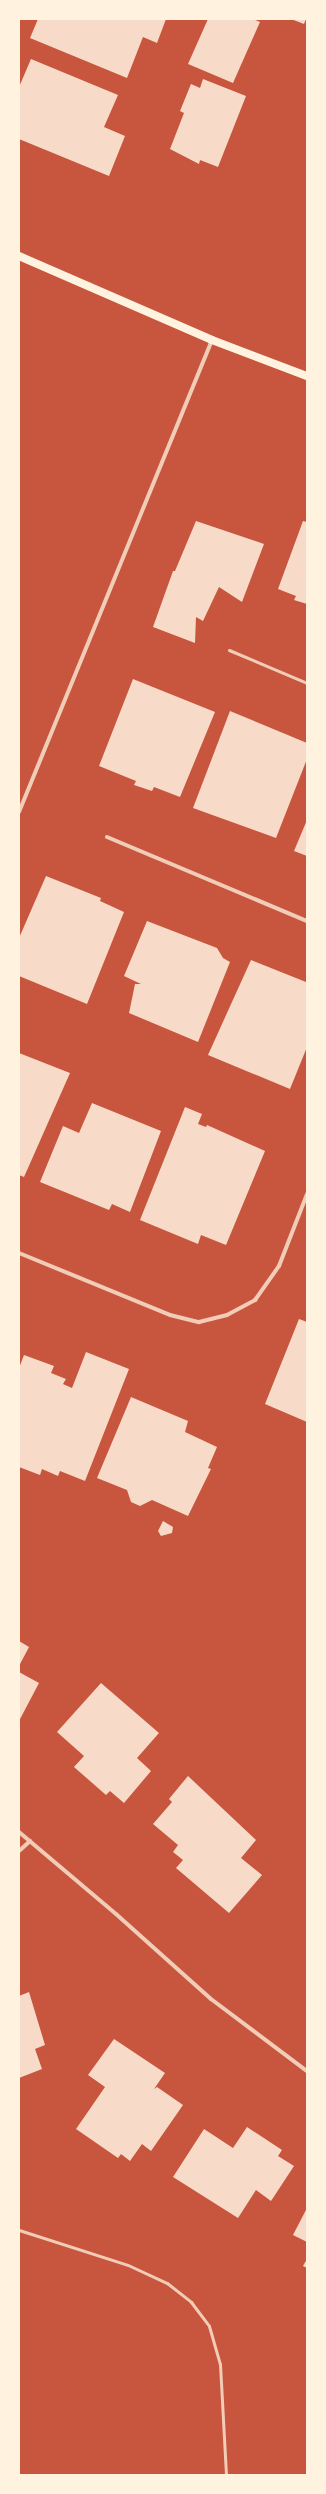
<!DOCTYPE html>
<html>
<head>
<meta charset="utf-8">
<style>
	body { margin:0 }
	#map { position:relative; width:326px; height:2494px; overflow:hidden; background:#c8553d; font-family:"DejaVu Sans",sans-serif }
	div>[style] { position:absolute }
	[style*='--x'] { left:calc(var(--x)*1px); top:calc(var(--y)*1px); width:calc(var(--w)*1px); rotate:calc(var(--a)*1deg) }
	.building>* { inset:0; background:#f7dbc8 }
	.service>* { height:3px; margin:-1.5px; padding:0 1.5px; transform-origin:1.5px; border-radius:1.5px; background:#f1ccb7 }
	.minor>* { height:4px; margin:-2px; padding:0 2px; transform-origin:2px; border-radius:2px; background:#f1ccb7 }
	.secondary>* { height:8px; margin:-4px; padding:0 4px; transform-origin:4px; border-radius:4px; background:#fff3e0 }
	span { translate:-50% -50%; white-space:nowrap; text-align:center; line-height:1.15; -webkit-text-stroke:3.5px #fff3e0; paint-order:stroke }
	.frame { position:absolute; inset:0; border:20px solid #fff3e0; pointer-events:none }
</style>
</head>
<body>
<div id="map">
	<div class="building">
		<i style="clip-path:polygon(38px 19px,166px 19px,157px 43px,143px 37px,127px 78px,30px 38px)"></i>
		<i style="clip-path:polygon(208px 19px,253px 19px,260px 22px,233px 83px,188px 64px)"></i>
		<i style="clip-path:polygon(291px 19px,306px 19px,304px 24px)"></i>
		<i style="clip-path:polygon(31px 59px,118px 95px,104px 127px,125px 136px,109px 176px,19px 139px,19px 87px)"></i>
		<i style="clip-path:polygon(203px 79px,246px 96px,218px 167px,200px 160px,199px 164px,170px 149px,184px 113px,180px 111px,191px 84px,200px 88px)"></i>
		<i style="clip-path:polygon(196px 521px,264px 544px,242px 602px,219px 587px,203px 621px,196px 617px,195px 643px,153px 627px,173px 571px,175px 571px)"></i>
		<i style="clip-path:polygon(303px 521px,307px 522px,307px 604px,294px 600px,296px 596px,278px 589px)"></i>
		<i style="clip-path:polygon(133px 679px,215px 712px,180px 797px,154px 787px,152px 791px,134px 785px,136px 781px,99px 766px)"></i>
		<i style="clip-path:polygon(230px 711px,307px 743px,307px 759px,276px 838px,193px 808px)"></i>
		<i style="clip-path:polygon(307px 820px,307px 856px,294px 851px)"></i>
		<i style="clip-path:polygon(46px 876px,101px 898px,100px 901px,124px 912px,87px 1004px,19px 976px,19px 938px)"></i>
		<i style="clip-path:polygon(147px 921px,217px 948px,223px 958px,230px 962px,198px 1042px,129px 1013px,135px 984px,141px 984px,124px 976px)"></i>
		<i style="clip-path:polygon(251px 960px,306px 982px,307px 1047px,290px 1089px,208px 1055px)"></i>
		<i style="clip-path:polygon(19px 1053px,70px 1073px,24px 1177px,19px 1175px)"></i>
		<i style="clip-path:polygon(92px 1103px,161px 1131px,130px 1212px,112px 1204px,109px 1210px,40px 1182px,63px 1126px,79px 1133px)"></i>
		<i style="clip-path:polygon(185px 1107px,202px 1114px,198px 1124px,206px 1127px,207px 1125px,265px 1151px,226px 1245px,201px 1235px,198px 1244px,140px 1220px)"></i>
		<i style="clip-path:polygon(299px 1319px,307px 1322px,307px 1422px,265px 1404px)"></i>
		<i style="clip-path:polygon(86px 1352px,129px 1369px,85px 1481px,60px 1471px,58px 1476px,42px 1469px,40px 1475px,19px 1467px,19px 1368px,24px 1355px,54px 1366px,51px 1373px,66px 1379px,63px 1384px,72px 1388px)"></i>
		<i style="clip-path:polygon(131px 1397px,188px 1421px,185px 1432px,217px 1447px,208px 1468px,211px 1469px,188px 1516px,152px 1500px,140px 1506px,131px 1502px,127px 1490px,97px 1478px)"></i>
		<i style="clip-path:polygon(163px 1521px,173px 1527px,172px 1533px,161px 1536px,158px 1531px)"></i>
		<i style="clip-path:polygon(19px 1641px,29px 1647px,19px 1666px)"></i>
		<i style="clip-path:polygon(19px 1672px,39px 1683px,19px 1721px)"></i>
		<i style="clip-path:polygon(101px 1683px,159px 1733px,137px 1758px,151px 1771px,124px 1803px,110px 1791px,106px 1795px,74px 1767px,84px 1756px,57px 1732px)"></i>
		<i style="clip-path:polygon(188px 1776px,256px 1840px,241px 1858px,262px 1875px,229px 1913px,176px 1868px,183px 1860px,173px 1852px,178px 1845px,153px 1824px,172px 1802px,169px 1799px)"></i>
		<i style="clip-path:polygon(29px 1992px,45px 2045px,35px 2049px,42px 2069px,19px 2078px,19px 1996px)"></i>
		<i style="clip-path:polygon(114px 2039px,165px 2073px,154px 2089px,157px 2087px,183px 2105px,151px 2151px,142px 2144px,130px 2161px,121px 2154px,118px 2158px,76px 2129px,105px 2087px,88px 2075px)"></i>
		<i style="clip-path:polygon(247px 2127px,282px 2150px,278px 2156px,294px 2166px,271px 2201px,256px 2190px,238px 2218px,173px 2177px,204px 2129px,233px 2148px)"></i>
		<i style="clip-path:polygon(307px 2208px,307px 2242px,293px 2235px)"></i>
		<i style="clip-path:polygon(307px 2259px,307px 2268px,303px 2266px)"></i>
	</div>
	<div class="service">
		<i style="--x:229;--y:650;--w:85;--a:22.9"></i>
		<i style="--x:19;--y:2230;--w:114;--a:17.8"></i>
		<i style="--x:128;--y:2265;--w:43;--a:24.8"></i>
		<i style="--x:167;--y:2283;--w:31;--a:38"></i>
		<i style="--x:191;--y:2302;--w:30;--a:53"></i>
		<i style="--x:209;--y:2326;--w:40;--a:74"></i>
		<i style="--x:220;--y:2364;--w:111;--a:86.9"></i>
	</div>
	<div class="minor">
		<i style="--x:19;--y:812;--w:510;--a:-67.76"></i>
		<i style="--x:107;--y:837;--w:217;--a:22.8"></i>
		<i style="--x:19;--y:1253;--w:163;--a:22.3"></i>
		<i style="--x:170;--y:1315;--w:30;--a:14"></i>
		<i style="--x:199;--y:1322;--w:29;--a:-14"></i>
		<i style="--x:227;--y:1315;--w:32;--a:-28"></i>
		<i style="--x:255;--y:1300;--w:42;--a:-54.8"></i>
		<i style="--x:279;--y:1266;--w:77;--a:-68.7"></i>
		<i style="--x:19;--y:1832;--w:127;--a:40.2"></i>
		<i style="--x:116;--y:1914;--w:127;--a:41.8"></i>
		<i style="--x:211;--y:1999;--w:120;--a:36.9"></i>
		<i style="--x:19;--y:1851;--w:15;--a:-42"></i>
	</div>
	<div class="secondary">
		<i style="--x:19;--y:256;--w:210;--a:23.5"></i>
		<i style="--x:212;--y:340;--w:102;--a:20.8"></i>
	</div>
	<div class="frame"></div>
</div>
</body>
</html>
